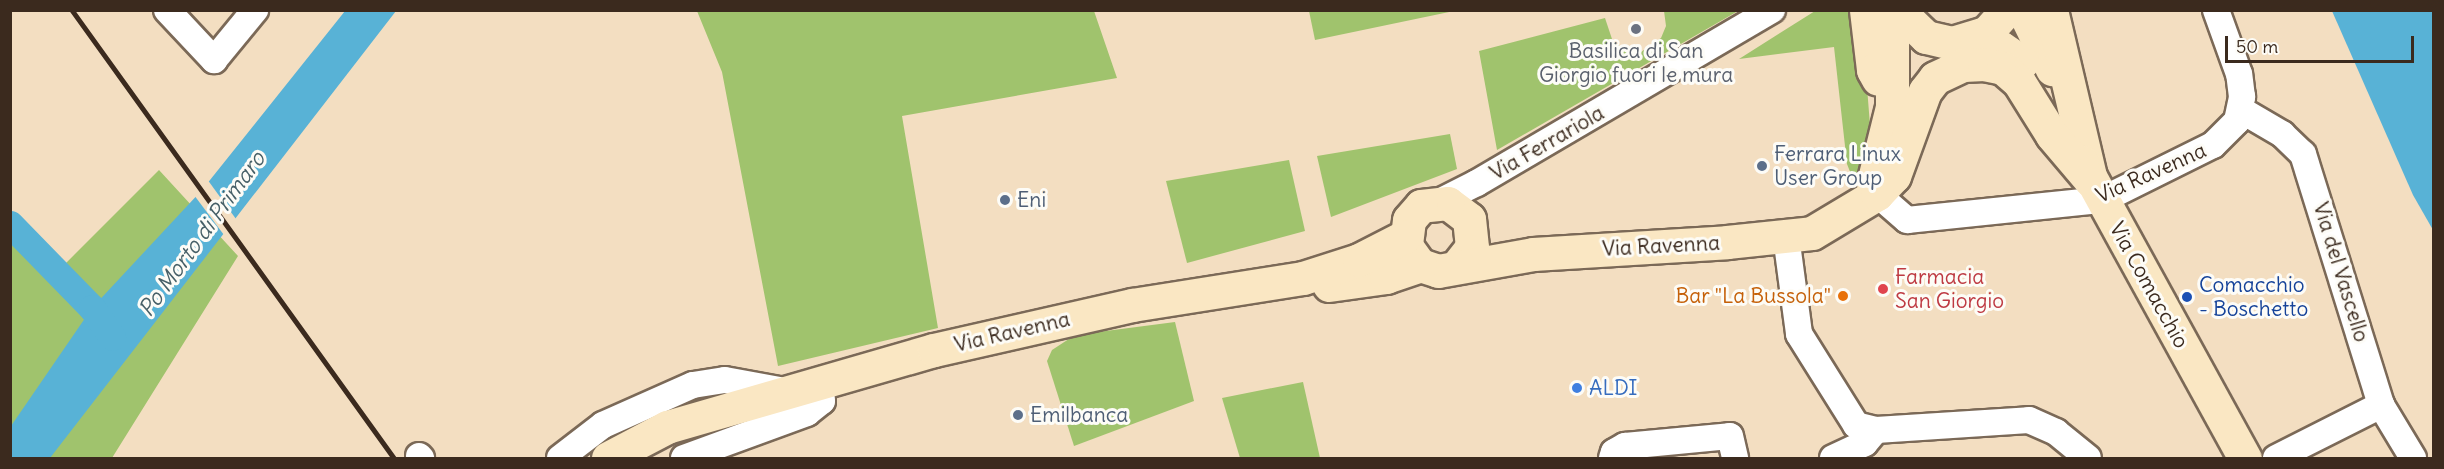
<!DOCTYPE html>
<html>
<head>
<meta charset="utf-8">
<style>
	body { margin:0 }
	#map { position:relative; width:2444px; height:469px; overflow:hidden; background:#f3dec1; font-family:Delius,sans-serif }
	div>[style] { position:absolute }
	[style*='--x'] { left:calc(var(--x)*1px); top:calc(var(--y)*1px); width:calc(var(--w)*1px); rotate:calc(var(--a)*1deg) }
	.green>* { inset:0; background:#a0c36d }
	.water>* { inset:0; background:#58b2d6 }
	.pier>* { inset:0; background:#f3dec1 }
	.canal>* { height:27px; margin:-13.5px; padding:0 13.5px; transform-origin:13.5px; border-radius:13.5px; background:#58b2d6 }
	.roads { filter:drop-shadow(2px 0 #7b6957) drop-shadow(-2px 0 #7b6957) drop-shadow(0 2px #7b6957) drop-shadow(0 -2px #7b6957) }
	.street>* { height:26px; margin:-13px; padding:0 13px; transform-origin:13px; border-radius:13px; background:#fff }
	.secondary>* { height:33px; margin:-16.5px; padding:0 16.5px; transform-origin:16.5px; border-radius:16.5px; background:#fae7c3 }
	.rail>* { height:4.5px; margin:-2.25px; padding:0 2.25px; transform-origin:2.25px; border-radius:2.25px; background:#3b2a1e }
	.dots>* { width:16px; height:16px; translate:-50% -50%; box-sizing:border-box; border:3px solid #fdfcf7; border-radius:50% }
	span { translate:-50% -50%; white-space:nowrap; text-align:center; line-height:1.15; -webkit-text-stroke:6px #fdfcf7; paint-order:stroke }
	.worship-label { font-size:21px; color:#5b616d }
	.street-label { font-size:21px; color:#3b2a1e }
	.service-label { font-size:21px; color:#4e5e75 }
	.left { translate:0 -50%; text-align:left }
	.health-label { font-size:21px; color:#be3a42 }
	.transit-label { font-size:21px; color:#164399 }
	.food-label { font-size:21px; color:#c56008 }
	.right { translate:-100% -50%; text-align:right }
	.shop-label { font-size:21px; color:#366cbe }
	.water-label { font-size:22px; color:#476068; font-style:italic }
	.frame { position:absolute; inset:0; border:12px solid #3b2a1e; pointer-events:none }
	.scale { position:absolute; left:2225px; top:36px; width:189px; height:27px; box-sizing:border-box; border:3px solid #3b2a1e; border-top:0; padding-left:8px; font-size:18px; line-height:21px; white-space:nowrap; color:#3b2a1e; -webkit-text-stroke:4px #fdfcf7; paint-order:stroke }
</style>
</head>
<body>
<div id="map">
	<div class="green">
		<i style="clip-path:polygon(697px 11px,1094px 11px,1117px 78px,902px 116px,938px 328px,778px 366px,722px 72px)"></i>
		<i style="clip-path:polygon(1309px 11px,1309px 10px,1454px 11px,1315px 40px)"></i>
		<i style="clip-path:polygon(1664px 11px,1738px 11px,1497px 150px,1479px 51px,1605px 18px,1613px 42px,1628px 51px,1641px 52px,1661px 38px,1666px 26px)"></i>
		<i style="clip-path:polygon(1815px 11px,1861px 11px,1870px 125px,1861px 169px,1854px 182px,1847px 164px,1834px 47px,1739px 59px)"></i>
		<i style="clip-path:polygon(1450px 134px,1457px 169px,1331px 217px,1317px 156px)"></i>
		<i style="clip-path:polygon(1289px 160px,1305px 231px,1187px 263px,1166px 181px)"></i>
		<i style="clip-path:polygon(159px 170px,238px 256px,112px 458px,11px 458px,10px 211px,64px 265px)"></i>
		<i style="clip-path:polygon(1175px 322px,1194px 401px,1074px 446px,1047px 361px,1052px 350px,1075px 335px)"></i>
		<i style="clip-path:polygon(1303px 382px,1320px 458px,1240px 458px,1222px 398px)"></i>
	</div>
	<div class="water">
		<i style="clip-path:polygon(345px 11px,396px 11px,50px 458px,11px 458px,11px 426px,92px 308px,202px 190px)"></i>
		<i style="clip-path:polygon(2332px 11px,2433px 11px,2433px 230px,2413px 195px)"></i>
	</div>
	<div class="pier">
		<i style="clip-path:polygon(207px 179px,236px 219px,224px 235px,194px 195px)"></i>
	</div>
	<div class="canal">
		<i style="--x:10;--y:224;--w:117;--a:45.7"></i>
		<i style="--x:92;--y:308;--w:35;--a:55"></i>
	</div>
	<div class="roads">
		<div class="street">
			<i style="--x:167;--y:10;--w:69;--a:46.8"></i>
			<i style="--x:214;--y:60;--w:65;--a:-50.6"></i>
			<i style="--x:2241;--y:110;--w:48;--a:30.3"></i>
			<i style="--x:2282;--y:134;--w:29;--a:44"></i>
			<i style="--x:2303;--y:154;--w:263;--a:72.7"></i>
			<i style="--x:2381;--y:405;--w:62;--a:58.9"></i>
			<i style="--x:1877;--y:194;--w:40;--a:41"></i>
			<i style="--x:1907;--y:220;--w:196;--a:-5.9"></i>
			<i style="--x:2102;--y:200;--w:124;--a:-26.4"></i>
			<i style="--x:2213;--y:145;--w:34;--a:-45"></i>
			<i style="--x:2237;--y:121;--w:25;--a:-78"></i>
			<i style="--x:2242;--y:97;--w:23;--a:-97"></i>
			<i style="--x:2239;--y:74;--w:68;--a:-109.8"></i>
			<i style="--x:1439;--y:202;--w:42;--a:-26.6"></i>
			<i style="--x:1477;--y:183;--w:342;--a:-30.4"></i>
			<i style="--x:1786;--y:236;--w:99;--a:82.4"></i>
			<i style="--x:1799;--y:334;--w:107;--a:57.9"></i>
			<i style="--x:1856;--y:425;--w:21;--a:14"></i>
			<i style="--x:1876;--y:430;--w:153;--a:-3.7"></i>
			<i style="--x:2029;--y:420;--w:30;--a:24"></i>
			<i style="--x:2056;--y:432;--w:41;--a:39.1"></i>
			<i style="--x:419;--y:456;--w:3;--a:45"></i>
			<i style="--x:560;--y:458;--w:54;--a:-37.5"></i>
			<i style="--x:603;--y:425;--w:98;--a:-24"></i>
			<i style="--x:693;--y:385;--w:32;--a:-9"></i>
			<i style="--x:725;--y:380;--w:61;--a:10.4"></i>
			<i style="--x:684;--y:458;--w:131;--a:-20.1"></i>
			<i style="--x:807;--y:413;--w:19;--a:-39"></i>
			<i style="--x:822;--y:401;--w:18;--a:-96"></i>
			<i style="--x:1612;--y:458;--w:6;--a:-72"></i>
			<i style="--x:1614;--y:452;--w:13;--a:-29"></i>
			<i style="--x:1625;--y:446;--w:105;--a:-5.4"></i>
			<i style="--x:1730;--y:436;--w:23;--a:77"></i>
			<i style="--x:1833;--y:458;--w:35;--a:-25"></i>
			<i style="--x:1865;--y:443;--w:17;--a:-50"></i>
			<i style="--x:2276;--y:458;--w:118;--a:-26.8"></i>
		</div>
		<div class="secondary">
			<i style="--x:1866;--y:10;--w:60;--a:83.3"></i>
			<i style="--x:1873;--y:70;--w:10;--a:61"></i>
			<i style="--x:1898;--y:10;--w:39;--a:44"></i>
			<i style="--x:1926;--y:37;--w:27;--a:13"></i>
			<i style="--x:1952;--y:43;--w:37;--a:-17"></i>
			<i style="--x:1987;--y:32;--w:30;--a:-48"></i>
			<i style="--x:2023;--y:10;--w:66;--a:63.8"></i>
			<i style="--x:2051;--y:10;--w:175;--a:76.8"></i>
			<i style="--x:1976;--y:38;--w:26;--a:21"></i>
			<i style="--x:2000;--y:47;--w:27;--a:34"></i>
			<i style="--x:2082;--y:162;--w:338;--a:61.2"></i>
			<i style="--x:1873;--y:183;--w:78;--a:-76"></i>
			<i style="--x:1892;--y:107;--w:97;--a:-90"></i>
			<i style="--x:1457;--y:266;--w:24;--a:-52"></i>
			<i style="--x:1472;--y:247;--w:28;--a:-96"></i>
			<i style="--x:1469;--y:219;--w:26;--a:-143"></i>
			<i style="--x:1448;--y:203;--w:27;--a:174"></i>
			<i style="--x:1421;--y:206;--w:18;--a:131"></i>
			<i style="--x:1409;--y:220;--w:26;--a:97"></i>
			<i style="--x:1406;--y:246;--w:24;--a:54"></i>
			<i style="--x:1420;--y:265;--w:19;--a:18"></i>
			<i style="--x:1438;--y:271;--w:97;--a:-10.1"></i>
			<i style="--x:1533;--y:254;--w:194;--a:-3.5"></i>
			<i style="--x:1727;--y:242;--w:85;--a:-6"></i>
			<i style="--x:1812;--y:233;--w:76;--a:-31"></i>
			<i style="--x:1877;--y:194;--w:25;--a:-47"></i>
			<i style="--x:1894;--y:176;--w:90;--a:-70"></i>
			<i style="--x:1925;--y:91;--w:16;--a:-52"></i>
			<i style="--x:1935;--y:78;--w:31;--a:-25"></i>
			<i style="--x:1963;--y:65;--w:21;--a:-3"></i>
			<i style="--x:1984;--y:64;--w:19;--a:12"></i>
			<i style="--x:2003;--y:68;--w:21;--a:41"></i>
			<i style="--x:2019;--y:82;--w:62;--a:58.1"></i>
			<i style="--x:2052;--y:135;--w:60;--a:49.7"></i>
			<i style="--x:1329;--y:285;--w:58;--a:-8"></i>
			<i style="--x:1386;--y:277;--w:36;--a:-19"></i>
			<i style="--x:608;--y:458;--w:67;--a:-27.7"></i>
			<i style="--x:667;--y:427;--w:278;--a:-16.1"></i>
			<i style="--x:934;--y:350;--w:203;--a:-12.8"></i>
			<i style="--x:1132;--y:305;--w:173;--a:-9"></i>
			<i style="--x:1303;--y:278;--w:59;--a:-17.8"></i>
			<i style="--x:1359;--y:260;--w:51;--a:-27.1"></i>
		</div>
	</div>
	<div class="rail">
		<i style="--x:72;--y:10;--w:552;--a:54.29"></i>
	</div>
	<div class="dots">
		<i style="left:1636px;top:29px;background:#6b7280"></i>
		<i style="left:1762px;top:166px;background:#5c6f8a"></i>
		<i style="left:1005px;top:200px;background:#5c6f8a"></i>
		<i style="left:1883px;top:289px;background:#e0444e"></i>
		<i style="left:1843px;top:296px;background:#e8710a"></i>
		<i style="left:2187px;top:297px;background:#1a4fb4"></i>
		<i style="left:1577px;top:388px;background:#3f7fe0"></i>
		<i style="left:1018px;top:415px;background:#5c6f8a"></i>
	</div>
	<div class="worship-label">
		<span style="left:1636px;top:63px">Basilica di San<br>Giorgio fuori le mura</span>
	</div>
	<div class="street-label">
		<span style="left:1547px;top:143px;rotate:-30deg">Via Ferrariola</span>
		<span style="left:2151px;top:173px;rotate:-24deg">Via Ravenna</span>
		<span style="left:1661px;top:246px;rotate:-3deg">Via Ravenna</span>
		<span style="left:2341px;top:272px;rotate:73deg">Via del Vascello</span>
		<span style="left:2149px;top:285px;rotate:61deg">Via Comacchio</span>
		<span style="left:1012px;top:332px;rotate:-13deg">Via Ravenna</span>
	</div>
	<div class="service-label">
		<span class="left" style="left:1774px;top:166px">Ferrara Linux<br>User Group</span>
		<span class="left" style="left:1017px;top:200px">Eni</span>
		<span class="left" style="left:1030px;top:415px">Emilbanca</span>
	</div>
	<div class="health-label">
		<span class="left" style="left:1895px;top:289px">Farmacia<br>San Giorgio</span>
	</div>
	<div class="transit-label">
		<span class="left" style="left:2199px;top:297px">Comacchio<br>- Boschetto</span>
	</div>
	<div class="food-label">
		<span class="right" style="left:1831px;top:296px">Bar "La Bussola"</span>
	</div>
	<div class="shop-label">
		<span class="left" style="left:1589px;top:388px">ALDI</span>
	</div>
	<div class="water-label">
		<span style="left:202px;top:234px;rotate:-54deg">Po Morto di Primaro</span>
	</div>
	<div class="frame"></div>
	<div class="scale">50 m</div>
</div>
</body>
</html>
